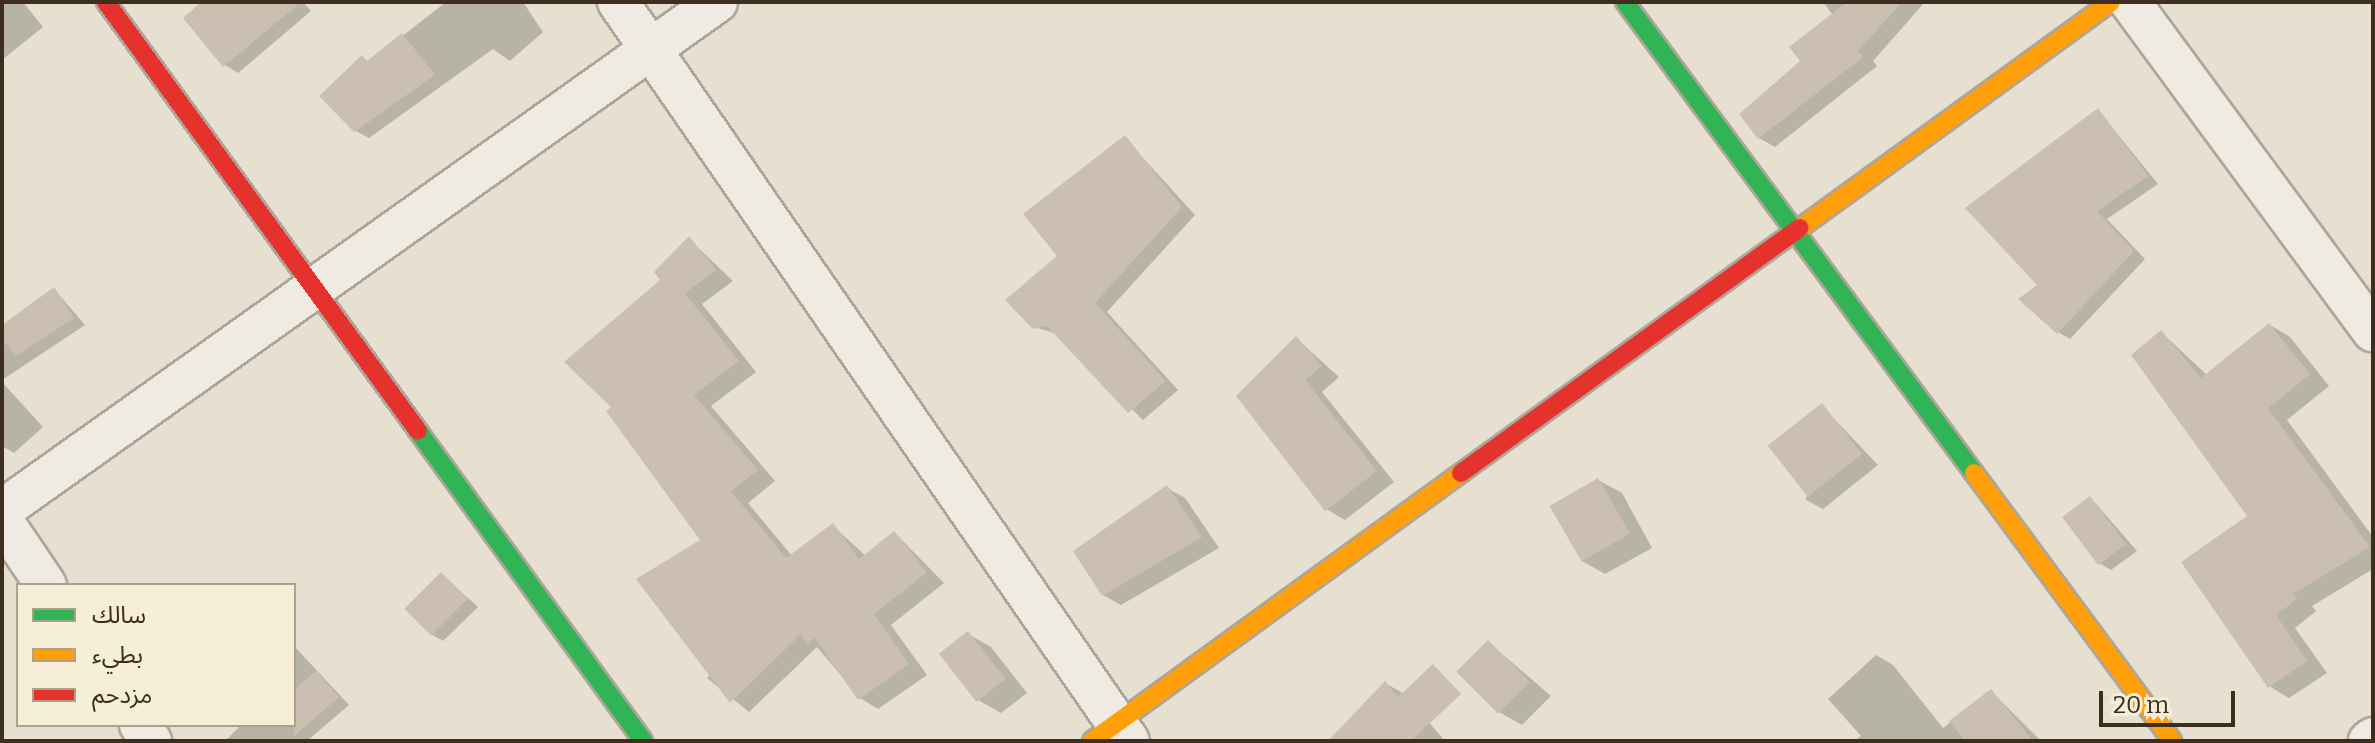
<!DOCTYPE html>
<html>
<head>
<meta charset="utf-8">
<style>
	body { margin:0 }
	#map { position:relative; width:2375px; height:743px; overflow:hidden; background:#e7e0d1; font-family:Bitter,"Noto Sans Arabic",serif }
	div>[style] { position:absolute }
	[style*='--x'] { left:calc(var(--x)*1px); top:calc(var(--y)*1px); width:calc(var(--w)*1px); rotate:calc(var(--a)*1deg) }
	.shadow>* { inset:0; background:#0003 }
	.building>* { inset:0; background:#cbbfb2; transform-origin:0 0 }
	.roads { filter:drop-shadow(2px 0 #ada599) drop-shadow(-2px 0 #ada599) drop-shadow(0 2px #ada599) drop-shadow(0 -2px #ada599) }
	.street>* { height:40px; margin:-20px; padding:0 20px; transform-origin:20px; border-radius:20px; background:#efebe3 }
	.fast>* { height:18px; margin:-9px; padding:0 9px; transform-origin:9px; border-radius:9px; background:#30b455 }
	.slow>* { height:18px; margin:-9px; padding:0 9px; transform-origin:9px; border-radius:9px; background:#ff9f0a }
	.jam>* { height:18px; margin:-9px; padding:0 9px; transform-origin:9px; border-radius:9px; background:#e5322d }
	span { translate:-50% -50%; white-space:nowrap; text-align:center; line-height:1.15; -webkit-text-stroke:6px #f7eed8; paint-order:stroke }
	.frame { position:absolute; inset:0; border:4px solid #3d2e20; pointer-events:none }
	.legend { position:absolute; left:16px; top:583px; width:280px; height:144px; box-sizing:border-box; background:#f7eed8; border:2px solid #ada18e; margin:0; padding:10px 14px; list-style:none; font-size:24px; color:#3d2e20 }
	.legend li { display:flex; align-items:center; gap:16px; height:40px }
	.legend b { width:40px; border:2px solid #ada18e }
	.scale { position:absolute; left:2099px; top:691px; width:136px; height:36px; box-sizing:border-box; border:4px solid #3d2e20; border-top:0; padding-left:10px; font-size:24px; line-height:28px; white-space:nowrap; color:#3d2e20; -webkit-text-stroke:6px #f7eed8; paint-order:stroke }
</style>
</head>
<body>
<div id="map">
	<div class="shadow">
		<i style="clip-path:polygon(2px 2px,23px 2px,43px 27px,2px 60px)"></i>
		<i style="clip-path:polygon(204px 2px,303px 2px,311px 11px,238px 73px,225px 65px)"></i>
		<i style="clip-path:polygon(446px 2px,523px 2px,543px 32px,510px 61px,493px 49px,369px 138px,356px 131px,362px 58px,369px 62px)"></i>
		<i style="clip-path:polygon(1823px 2px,1925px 2px,1873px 61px,1877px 66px,1775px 147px,1759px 138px,1833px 15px)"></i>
		<i style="clip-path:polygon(2098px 110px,2158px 184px,2107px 219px,2145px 259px,2070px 339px,2058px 332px,2040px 285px)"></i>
		<i style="clip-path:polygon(1125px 138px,1195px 215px,1107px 312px,1178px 390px,1143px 420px,1057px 334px,1035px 327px,1060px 256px)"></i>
		<i style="clip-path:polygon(689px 239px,733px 281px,702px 304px,756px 372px,711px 406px,775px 481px,748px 503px,792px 556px,833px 526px,866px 556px,895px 533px,944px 583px,891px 625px,927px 675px,878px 709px,860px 698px,817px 647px,749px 712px,707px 678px,714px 671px,703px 540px,614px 407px,663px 280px)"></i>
		<i style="clip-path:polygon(54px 289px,85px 325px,2px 380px,2px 332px)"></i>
		<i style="clip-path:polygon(2270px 325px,2290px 337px,2329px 386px,2287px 420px,2373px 537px,2373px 569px,2312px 606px,2316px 611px,2295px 628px,2327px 673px,2289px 698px,2269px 686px,2249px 516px,2161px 332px,2207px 375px)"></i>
		<i style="clip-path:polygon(1296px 338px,1339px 377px,1322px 392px,1394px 482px,1345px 520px,1326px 509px)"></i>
		<i style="clip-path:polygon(2px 382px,43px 427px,14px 453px,2px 446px)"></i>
		<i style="clip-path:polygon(1822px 406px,1878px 465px,1823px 509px,1806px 500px)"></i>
		<i style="clip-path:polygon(1598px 480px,1622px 493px,1652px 548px,1605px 574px,1582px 561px)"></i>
		<i style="clip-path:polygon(1167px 488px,1185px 498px,1219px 548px,1121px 605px,1103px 595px)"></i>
		<i style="clip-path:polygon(2091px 498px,2137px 551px,2111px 570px,2099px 563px)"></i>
		<i style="clip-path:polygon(441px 574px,478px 607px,443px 641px,431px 634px)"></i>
		<i style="clip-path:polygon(968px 634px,991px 647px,1027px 693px,1001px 713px,978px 700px)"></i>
		<i style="clip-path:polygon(1488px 642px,1551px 696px,1522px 725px,1499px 712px)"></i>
		<i style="clip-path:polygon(294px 646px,349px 705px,307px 741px,225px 741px,241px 725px,294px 725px)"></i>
		<i style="clip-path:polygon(1876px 655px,1893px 665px,1943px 728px,1991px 691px,2039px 739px,1854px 741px,1861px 736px,1828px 699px)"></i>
		<i style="clip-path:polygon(1385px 683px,1406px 695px,1444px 740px,1334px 741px)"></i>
	</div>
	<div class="building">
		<i style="clip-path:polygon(201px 2px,301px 2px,223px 67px,183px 18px)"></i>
		<i style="clip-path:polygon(1847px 2px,1902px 2px,1858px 51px,1863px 57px,1758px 139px,1739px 114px,1800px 61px,1789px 47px)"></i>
		<i style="clip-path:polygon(402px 33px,435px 75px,354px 132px,319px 96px,362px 55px,367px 61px)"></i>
		<i style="clip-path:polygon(2098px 108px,2148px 176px,2097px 211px,2134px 251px,2057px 334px,2018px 299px,2037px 285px,1965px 208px)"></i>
		<i style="clip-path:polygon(1125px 135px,1182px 207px,1095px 303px,1166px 381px,1128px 413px,1047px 326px,1033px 329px,1005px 300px,1057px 256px,1023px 214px)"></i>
		<i style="clip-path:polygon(689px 236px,716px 270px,685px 293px,739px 361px,694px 395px,758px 470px,731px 491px,786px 558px,833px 523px,859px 559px,894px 531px,927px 572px,874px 614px,909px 664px,858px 700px,815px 638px,808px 644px,800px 635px,730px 703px,636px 579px,700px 540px,606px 411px,611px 407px,564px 362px,660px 280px,654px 272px)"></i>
		<i style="clip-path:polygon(54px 287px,74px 318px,16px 356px,2px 339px,2px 325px)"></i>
		<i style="clip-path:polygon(2269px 323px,2310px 374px,2268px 408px,2370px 547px,2293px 594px,2297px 599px,2276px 615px,2307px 661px,2268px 688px,2181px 562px,2247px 516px,2131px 355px,2161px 330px,2201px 378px)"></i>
		<i style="clip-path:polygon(1296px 336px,1322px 366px,1305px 380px,1377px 471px,1325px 511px,1236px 396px)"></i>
		<i style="left:1822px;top:403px;width:65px;height:69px;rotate:52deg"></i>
		<i style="left:1598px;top:478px;width:64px;height:56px;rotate:60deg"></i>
		<i style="clip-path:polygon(1167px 485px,1202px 537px,1102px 596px,1073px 551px)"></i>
		<i style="left:2090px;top:496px;width:60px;height:35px;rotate:53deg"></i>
		<i style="left:441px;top:572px;width:38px;height:52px;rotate:45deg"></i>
		<i style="left:968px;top:631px;width:61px;height:37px;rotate:52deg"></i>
		<i style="left:1488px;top:640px;width:59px;height:45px;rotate:45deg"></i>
		<i style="clip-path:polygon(1433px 664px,1461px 694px,1411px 741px,1328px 741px,1385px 681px,1398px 697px)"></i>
		<i style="clip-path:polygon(316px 671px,339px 697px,294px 736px,294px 690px)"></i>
		<i style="clip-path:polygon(1991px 689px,2033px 741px,1965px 741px,1949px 721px)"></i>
	</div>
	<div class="roads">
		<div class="street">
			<i style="--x:618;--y:2;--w:898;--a:55.34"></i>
			<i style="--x:2130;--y:2;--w:409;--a:53.6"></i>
			<i style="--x:2;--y:510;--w:877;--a:-35.39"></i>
			<i style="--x:2;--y:520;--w:78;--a:55.9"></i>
			<i style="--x:140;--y:725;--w:19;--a:55"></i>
			<i style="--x:2369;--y:741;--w:5;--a:-37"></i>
		</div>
		<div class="fast">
			<i style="--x:1625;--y:2;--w:586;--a:53.46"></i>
			<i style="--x:418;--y:431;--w:383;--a:54"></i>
		</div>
		<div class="slow">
			<i style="--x:1800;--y:228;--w:384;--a:-36"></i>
			<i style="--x:1974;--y:473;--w:333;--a:53.5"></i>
			<i style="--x:1092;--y:741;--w:456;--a:-36"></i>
		</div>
		<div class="jam">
			<i style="--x:106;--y:2;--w:530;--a:53.97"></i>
			<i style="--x:1461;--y:473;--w:418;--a:-35.9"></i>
		</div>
	</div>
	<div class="frame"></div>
	<ul class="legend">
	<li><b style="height:10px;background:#30b455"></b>سالك</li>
	<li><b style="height:10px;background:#ff9f0a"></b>بطيء</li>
	<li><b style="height:10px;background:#e5322d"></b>مزدحم</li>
	</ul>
	<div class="scale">20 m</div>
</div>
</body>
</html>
